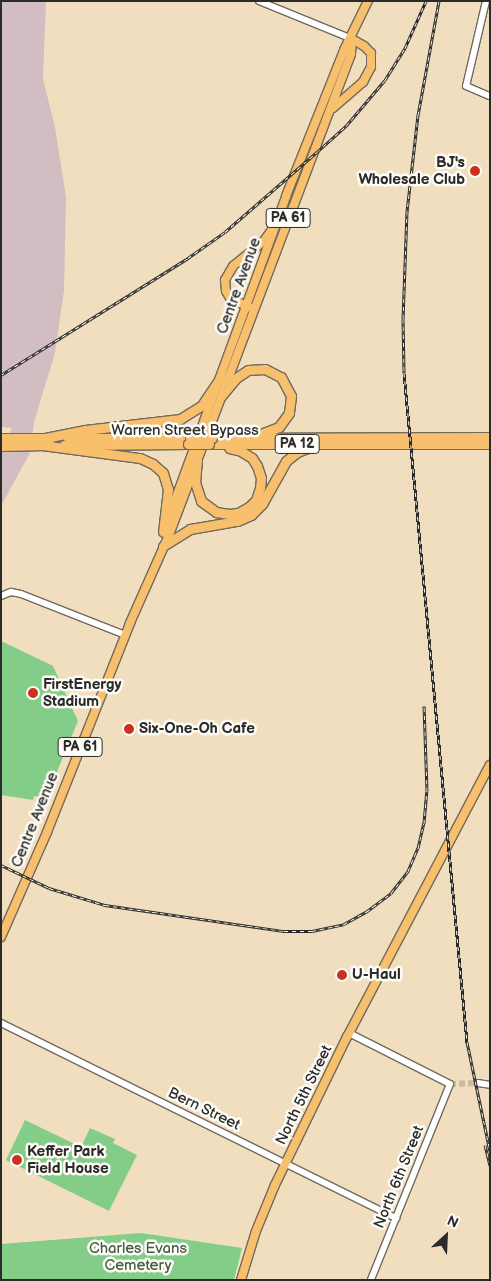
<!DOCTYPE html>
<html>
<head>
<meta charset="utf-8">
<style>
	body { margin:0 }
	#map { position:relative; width:491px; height:1281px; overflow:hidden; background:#f1debe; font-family:"Balsamiq Sans",sans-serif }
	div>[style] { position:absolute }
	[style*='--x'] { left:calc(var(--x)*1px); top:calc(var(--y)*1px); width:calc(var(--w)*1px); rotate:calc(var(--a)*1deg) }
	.industrial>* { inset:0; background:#d2bec2 }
	.green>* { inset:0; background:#84cd89 }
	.minor-tunnel>* { height:6px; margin-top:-3px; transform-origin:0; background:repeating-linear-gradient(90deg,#c9baa1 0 6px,transparent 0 9px) }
	.roads { filter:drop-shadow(1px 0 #706a5e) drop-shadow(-1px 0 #706a5e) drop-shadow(0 1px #706a5e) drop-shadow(0 -1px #706a5e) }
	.minor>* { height:6px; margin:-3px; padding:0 3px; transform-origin:3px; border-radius:3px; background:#fff }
	.major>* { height:8px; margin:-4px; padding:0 4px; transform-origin:4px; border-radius:4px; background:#f8bf6c }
	.highway>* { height:9px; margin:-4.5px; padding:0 4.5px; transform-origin:4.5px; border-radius:4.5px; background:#f8bf6c }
	.rail>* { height:3px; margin-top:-1.5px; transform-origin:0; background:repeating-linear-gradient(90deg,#fdfcf7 0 4px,#2b2b2b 0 8px); box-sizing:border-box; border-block:1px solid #2b2b2b }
	.bridges { filter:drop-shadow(1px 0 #706a5e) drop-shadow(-1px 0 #706a5e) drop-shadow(0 1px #706a5e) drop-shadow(0 -1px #706a5e) }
	.highway-bridge>* { height:9px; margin:-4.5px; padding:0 4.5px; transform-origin:4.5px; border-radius:4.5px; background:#f8bf6c }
	.dots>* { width:14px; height:14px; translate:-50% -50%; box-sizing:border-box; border:2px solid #fdfcf7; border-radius:50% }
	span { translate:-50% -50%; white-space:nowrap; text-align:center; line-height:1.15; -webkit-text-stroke:5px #fdfcf7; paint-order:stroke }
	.shield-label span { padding:1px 4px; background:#fdfcf7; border:1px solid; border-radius:4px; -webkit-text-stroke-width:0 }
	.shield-label { font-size:14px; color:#2b2b2b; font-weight:700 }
	.poi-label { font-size:15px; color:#2b2b2b; font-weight:700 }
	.right { translate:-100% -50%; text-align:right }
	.left { translate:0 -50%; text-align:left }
	.street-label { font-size:15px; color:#2b2b2b }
	.park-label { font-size:15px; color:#465c47 }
	.frame { position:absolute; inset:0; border:2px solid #2b2b2b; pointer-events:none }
	.north { position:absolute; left:421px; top:1211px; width:50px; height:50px; -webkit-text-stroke:4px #fdfcf7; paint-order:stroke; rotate:25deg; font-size:14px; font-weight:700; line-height:20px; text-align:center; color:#2b2b2b }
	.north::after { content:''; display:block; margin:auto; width:18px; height:22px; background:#2b2b2b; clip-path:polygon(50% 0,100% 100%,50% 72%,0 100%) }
</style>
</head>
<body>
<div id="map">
	<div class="industrial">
		<i style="clip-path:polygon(1px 1px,46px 1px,43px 79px,55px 127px,66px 197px,64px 291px,55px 353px,34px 422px,30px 453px,1px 506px,1px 451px,12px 428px,1px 427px)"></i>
	</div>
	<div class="green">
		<i style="clip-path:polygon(1px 641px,53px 666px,78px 721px,46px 798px,34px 796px,33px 800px,1px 795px)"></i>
		<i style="clip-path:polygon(25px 1120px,81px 1147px,90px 1128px,115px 1139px,113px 1143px,137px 1155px,109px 1211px,6px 1160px)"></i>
		<i style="clip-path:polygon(141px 1233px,242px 1248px,234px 1280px,1px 1280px,1px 1244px)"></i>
	</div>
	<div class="minor-tunnel">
		<i style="--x:450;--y:1084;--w:28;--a:-2"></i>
	</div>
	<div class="roads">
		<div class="minor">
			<i style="--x:259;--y:1;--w:100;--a:22.2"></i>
			<i style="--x:486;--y:1;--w:87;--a:103.2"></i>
			<i style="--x:466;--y:86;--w:26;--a:23"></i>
			<i style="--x:1;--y:596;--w:11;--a:-22"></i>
			<i style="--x:11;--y:592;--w:10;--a:11"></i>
			<i style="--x:21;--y:594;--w:112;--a:21.5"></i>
			<i style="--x:1;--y:1023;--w:441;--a:26.3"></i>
			<i style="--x:349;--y:1033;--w:113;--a:26.8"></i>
			<i style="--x:450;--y:1084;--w:211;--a:112"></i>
			<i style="--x:478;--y:1083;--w:12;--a:9"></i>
		</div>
		<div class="major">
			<i style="--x:333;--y:108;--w:40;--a:-41"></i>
			<i style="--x:363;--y:82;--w:17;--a:-62"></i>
			<i style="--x:371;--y:67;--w:14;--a:-90"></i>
			<i style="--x:371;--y:53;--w:10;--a:-135"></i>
			<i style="--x:364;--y:46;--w:14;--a:-150"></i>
			<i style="--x:251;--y:308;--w:23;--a:-155"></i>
			<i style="--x:230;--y:298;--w:8;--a:-120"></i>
			<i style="--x:226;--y:291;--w:11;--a:-95"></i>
			<i style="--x:225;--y:280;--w:16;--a:-60"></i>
			<i style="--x:233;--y:266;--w:38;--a:-39"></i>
			<i style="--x:263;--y:242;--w:14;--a:-54"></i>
			<i style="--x:167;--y:522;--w:347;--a:-69.9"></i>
			<i style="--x:286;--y:196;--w:157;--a:-68.3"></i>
			<i style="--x:344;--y:50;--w:55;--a:-63.9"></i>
			<i style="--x:1;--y:937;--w:115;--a:-66.3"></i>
			<i style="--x:47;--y:832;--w:225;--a:-68.3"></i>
			<i style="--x:130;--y:623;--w:96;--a:-66.1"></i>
			<i style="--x:169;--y:535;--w:514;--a:-69.27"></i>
			<i style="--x:351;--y:54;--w:15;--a:-86"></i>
			<i style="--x:241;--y:1280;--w:51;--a:-73"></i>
			<i style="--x:256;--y:1231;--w:50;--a:-67.6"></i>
			<i style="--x:275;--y:1185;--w:165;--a:-64.1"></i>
			<i style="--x:347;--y:1037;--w:307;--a:-62.3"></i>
		</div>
		<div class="highway">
			<i style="--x:221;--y:396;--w:23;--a:-50"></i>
			<i style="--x:236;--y:378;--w:14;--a:-34"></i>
			<i style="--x:248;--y:370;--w:17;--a:-3"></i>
			<i style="--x:265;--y:369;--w:18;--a:27"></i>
			<i style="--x:281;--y:377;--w:21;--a:62"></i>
			<i style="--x:291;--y:396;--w:17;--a:97"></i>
			<i style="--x:289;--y:413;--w:17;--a:126"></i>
			<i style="--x:279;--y:427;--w:19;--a:159"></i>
			<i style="--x:1;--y:438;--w:49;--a:0"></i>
			<i style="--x:45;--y:438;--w:41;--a:-11.3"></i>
			<i style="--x:85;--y:430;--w:96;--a:-6.6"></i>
			<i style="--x:180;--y:419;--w:26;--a:-32"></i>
			<i style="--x:202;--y:405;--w:34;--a:-56"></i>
			<i style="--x:68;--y:438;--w:122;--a:0"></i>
			<i style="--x:212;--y:438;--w:278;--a:-0.2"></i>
			<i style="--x:209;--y:444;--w:281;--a:0"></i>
			<i style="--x:42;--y:445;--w:99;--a:7.6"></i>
			<i style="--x:140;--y:458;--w:14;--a:25"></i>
			<i style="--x:153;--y:464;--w:13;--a:42"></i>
			<i style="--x:163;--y:473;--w:17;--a:73"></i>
			<i style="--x:168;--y:489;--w:43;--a:96.6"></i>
			<i style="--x:64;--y:445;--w:124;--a:-0.5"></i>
			<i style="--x:1;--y:446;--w:45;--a:-1.3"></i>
			<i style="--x:197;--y:460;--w:22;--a:95"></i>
			<i style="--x:195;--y:482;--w:20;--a:72"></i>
			<i style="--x:201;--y:501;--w:19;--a:36"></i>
			<i style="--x:216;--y:512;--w:13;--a:9"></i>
			<i style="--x:229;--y:514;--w:9;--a:-6"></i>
			<i style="--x:238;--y:513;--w:13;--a:-29"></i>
			<i style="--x:249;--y:507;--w:10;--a:-45"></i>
			<i style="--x:256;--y:500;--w:13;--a:-72"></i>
			<i style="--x:260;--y:488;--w:10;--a:-84"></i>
			<i style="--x:261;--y:478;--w:13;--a:-108"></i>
			<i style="--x:257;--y:466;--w:9;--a:-122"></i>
			<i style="--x:252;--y:458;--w:13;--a:-148"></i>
			<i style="--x:241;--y:451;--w:12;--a:-166"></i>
			<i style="--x:163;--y:546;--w:32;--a:-32"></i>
			<i style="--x:190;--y:529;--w:48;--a:-9.7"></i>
			<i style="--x:237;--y:521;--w:15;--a:-23"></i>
			<i style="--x:251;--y:515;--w:16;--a:-45"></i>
			<i style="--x:262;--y:504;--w:49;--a:-60.8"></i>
			<i style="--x:286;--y:461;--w:14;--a:-39"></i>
			<i style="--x:297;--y:452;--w:15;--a:-20"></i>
		</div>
	</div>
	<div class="rail">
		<i style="--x:439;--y:1;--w:116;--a:100.4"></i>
		<i style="--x:418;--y:115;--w:97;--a:96.5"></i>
		<i style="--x:407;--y:211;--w:108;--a:92.1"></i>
		<i style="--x:403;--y:319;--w:54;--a:88.9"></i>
		<i style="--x:404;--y:373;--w:672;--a:84.62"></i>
		<i style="--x:467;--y:1042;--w:111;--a:78.1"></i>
		<i style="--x:1;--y:375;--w:221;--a:-32"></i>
		<i style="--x:188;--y:258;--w:45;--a:-35.1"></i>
		<i style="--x:225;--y:232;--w:122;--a:-41"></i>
		<i style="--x:317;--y:152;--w:39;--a:-42"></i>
		<i style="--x:346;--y:126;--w:60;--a:-49.7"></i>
		<i style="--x:385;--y:80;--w:38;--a:-58"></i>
		<i style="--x:405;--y:48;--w:51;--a:-65.9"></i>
		<i style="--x:1;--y:865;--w:53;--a:25.6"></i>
		<i style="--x:49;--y:888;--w:59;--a:16.9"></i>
		<i style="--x:105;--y:905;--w:181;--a:8.3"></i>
		<i style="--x:284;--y:931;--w:28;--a:0"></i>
		<i style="--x:312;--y:931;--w:33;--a:-12"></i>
		<i style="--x:344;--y:924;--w:25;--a:-29"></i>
		<i style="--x:366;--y:912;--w:31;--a:-37"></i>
		<i style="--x:391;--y:893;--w:28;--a:-52"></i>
		<i style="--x:408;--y:871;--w:25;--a:-67"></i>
		<i style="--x:418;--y:848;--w:26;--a:-77"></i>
		<i style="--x:424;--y:823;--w:32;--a:-85"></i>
		<i style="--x:427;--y:791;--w:85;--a:-92"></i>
		<i style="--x:485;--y:1145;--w:21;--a:76"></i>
	</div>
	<div class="bridges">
		<div class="highway-bridge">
			<i style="--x:190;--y:438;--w:22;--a:0"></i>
			<i style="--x:188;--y:444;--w:21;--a:0"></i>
		</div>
	</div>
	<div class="dots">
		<i style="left:475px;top:171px;background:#c8321e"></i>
		<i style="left:33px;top:693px;background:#c8321e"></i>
		<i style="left:129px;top:729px;background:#c8321e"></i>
		<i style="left:342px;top:975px;background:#c8321e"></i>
		<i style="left:17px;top:1160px;background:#c8321e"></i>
	</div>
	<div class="shield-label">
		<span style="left:288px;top:218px">PA 61</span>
		<span style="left:297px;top:444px">PA 12</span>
		<span style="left:80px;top:747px">PA 61</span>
	</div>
	<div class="poi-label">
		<span class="right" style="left:465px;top:171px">BJ's<br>Wholesale Club</span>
		<span class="left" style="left:43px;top:693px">FirstEnergy<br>Stadium</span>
		<span class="left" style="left:139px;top:729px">Six-One-Oh Cafe</span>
		<span class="left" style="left:352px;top:975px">U-Haul</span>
		<span class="left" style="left:27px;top:1160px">Keffer Park<br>Field House</span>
	</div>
	<div class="street-label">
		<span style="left:239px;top:286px;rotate:-70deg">Centre Avenue</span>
		<span style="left:185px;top:431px">Warren Street Bypass</span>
		<span style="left:35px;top:820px;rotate:-68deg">Centre Avenue</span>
		<span style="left:304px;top:1095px;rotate:-64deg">North 5th Street</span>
		<span style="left:204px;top:1109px;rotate:26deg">Bern Street</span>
		<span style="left:399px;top:1177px;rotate:-68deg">North 6th Street</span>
	</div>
	<div class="park-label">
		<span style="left:138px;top:1257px">Charles Evans<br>Cemetery</span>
	</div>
	<div class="frame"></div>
	<div class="north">N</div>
</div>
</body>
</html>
